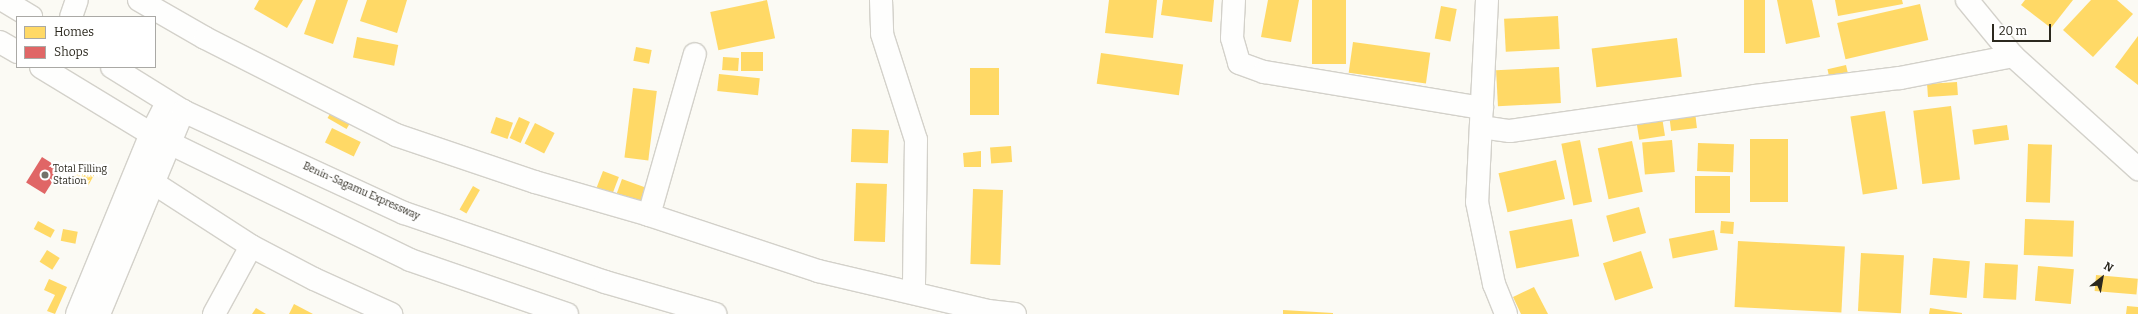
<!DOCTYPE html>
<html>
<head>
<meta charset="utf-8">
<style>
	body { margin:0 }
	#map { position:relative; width:2138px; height:314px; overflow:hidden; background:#fbfaf4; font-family:Bitter,serif }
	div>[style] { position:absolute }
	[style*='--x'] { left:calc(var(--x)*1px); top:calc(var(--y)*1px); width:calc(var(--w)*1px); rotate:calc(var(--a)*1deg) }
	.homes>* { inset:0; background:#ffd966; transform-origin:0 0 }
	.shops>* { inset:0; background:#e06666; transform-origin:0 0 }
	.roads { filter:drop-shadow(1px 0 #d3d1ca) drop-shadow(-1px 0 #d3d1ca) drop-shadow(0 1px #d3d1ca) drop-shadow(0 -1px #d3d1ca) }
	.minor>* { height:22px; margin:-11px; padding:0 11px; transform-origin:11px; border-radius:11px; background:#fefefd }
	.major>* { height:22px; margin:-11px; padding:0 11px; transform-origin:11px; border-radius:11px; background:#fefefd }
	.highway>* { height:22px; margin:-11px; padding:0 11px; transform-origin:11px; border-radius:11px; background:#fefefd }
	.dots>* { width:11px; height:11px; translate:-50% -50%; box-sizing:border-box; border:2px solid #fff; border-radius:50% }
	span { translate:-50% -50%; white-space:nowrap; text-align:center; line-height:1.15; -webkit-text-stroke:4px #fff; paint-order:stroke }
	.poi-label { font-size:10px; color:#2b281e }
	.left { translate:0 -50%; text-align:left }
	.street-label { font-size:10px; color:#2b281e }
	.legend { position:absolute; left:16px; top:16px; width:140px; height:52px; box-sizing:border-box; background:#fff; border:1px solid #aaa9a5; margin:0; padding:5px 7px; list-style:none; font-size:12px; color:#2b281e }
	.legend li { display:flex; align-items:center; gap:8px; height:20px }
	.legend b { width:20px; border:1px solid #aaa9a5 }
	.north { position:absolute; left:2082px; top:258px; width:40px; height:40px; -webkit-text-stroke:3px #fff; paint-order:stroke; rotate:31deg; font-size:11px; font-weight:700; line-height:16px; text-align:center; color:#2b281e }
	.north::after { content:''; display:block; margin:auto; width:14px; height:18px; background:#2b281e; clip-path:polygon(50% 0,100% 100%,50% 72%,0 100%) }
	.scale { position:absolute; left:1992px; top:24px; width:59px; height:18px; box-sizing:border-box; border:2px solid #2b281e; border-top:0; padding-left:5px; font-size:12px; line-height:14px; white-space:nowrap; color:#2b281e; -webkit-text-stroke:3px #fff; paint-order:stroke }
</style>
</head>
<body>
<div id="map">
	<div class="homes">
		<i style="clip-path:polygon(259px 0,303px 0,287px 28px,254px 9px)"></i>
		<i style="clip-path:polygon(316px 0,348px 0,333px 44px,304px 34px)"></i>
		<i style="clip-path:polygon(367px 0,407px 0,397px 33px,360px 21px)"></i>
		<i style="left:767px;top:0;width:39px;height:58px;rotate:78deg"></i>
		<i style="clip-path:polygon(1109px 0,1157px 0,1153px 38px,1105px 33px)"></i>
		<i style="clip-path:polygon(1163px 0,1214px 0,1212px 22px,1161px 15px)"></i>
		<i style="clip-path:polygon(1268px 0,1299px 0,1291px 42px,1261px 37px)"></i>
		<i style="left:1312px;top:0;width:34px;height:64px"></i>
		<i style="left:1744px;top:0;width:21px;height:53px"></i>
		<i style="clip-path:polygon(1777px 0,1812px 0,1820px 37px,1786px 44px)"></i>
		<i style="clip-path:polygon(1835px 0,1902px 0,1903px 4px,1838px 16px)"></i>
		<i style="clip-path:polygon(2025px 0,2073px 0,2051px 28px,2021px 5px)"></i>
		<i style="clip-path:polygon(2091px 0,2117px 0,2133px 14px,2093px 57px,2063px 30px)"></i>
		<i style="left:1920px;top:4px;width:37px;height:85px;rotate:77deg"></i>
		<i style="left:1441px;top:6px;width:16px;height:33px;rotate:11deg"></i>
		<i style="left:1558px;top:16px;width:33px;height:54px;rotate:87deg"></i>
		<i style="clip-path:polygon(2138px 36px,2138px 85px,2115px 67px)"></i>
		<i style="left:357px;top:37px;width:42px;height:21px;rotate:11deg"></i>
		<i style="left:1677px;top:38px;width:39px;height:86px;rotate:83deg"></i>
		<i style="left:1353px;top:42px;width:78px;height:31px;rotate:8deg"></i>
		<i style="left:636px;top:47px;width:16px;height:14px;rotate:11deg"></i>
		<i style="left:741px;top:52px;width:22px;height:19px"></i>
		<i style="left:1101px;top:53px;width:83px;height:31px;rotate:8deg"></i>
		<i style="left:723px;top:57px;width:16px;height:13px;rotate:4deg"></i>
		<i style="left:1846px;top:65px;width:13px;height:19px;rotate:77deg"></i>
		<i style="left:1559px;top:67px;width:36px;height:63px;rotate:87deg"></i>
		<i style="left:970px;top:68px;width:29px;height:47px"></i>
		<i style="left:719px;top:74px;width:41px;height:17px;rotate:6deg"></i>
		<i style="left:1957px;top:82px;width:13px;height:30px;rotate:86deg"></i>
		<i style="left:633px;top:88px;width:24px;height:70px;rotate:7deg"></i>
		<i style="left:1951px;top:106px;width:74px;height:38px;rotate:83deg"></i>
		<i style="left:1885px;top:111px;width:79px;height:35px;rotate:81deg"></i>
		<i style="left:331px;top:112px;width:22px;height:7px;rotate:30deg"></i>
		<i style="left:1695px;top:112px;width:16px;height:26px;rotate:83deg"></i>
		<i style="left:496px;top:117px;width:18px;height:17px;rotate:19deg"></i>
		<i style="left:519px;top:117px;width:12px;height:23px;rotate:24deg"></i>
		<i style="left:1662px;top:117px;width:19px;height:26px;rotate:81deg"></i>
		<i style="left:535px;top:123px;width:22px;height:23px;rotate:27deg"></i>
		<i style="left:2007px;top:125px;width:15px;height:35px;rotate:82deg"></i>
		<i style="left:332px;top:128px;width:32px;height:16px;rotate:26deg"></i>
		<i style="left:852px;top:129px;width:37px;height:33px;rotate:2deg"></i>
		<i style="left:1750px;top:139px;width:38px;height:63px"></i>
		<i style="left:1580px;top:140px;width:63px;height:19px;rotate:79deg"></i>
		<i style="left:1672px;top:140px;width:32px;height:30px;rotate:85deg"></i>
		<i style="left:1632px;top:141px;width:52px;height:35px;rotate:78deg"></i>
		<i style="left:1698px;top:143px;width:36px;height:28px;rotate:2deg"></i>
		<i style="left:2028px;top:144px;width:24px;height:58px;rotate:2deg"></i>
		<i style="left:1011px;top:146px;width:16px;height:21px;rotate:86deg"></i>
		<i style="clip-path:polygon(981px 151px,981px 167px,964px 167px,963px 153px)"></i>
		<i style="left:1556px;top:160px;width:40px;height:59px;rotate:77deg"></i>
		<i style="left:79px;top:165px;width:18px;height:14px;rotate:29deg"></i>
		<i style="left:603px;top:171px;width:17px;height:18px;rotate:21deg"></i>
		<i style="left:1695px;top:176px;width:35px;height:37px"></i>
		<i style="left:622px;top:179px;width:33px;height:20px;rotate:20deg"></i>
		<i style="left:856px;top:183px;width:31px;height:58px;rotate:2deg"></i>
		<i style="left:473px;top:186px;width:8px;height:27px;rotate:30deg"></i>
		<i style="left:973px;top:189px;width:30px;height:75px;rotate:2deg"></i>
		<i style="left:1639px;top:207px;width:27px;height:34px;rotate:75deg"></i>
		<i style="left:1572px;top:219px;width:38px;height:64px;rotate:79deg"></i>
		<i style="left:2025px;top:219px;width:49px;height:36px;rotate:2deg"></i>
		<i style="left:38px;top:221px;width:19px;height:9px;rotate:28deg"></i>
		<i style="left:1721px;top:221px;width:13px;height:12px;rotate:4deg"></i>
		<i style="left:63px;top:229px;width:15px;height:12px;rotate:11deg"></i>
		<i style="left:1714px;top:230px;width:20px;height:46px;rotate:79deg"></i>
		<i style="left:1738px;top:241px;width:107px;height:66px;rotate:3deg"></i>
		<i style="left:47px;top:250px;width:15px;height:14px;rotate:32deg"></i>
		<i style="left:1641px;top:251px;width:39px;height:40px;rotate:72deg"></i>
		<i style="left:1861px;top:253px;width:43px;height:58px;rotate:3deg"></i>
		<i style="left:1933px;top:258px;width:37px;height:37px;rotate:5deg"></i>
		<i style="left:1985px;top:263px;width:33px;height:35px;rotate:3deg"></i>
		<i style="left:2038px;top:266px;width:36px;height:35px;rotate:5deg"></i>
		<i style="left:2096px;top:275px;width:42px;height:16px;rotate:5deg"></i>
		<i style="clip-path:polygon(49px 279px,67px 287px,55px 314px,47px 311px,55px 295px,44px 290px)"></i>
		<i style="clip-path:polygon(1534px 287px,1548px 314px,1521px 314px,1513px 297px)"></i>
		<i style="clip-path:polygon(294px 304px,313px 314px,289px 314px)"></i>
		<i style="clip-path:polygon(2127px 306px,2138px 307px,2138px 314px,2126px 314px)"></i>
		<i style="clip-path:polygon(256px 308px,266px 314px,252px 314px)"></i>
		<i style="clip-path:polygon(1930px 308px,1962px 313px,1962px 314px,1929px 314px)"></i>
		<i style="clip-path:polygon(1283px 310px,1333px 313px,1333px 314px,1283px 314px)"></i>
	</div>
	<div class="shops">
		<i style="left:42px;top:157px;width:22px;height:30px;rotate:32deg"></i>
	</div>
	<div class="roads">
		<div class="minor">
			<i style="--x:139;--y:0;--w:76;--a:29.9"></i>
			<i style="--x:205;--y:38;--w:214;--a:26.9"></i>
			<i style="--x:396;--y:135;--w:147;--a:18.7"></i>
			<i style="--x:535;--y:182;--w:119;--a:16.1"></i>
			<i style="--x:649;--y:215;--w:178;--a:18.3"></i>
			<i style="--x:818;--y:271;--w:175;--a:13.2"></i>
			<i style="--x:988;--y:311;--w:27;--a:6"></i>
			<i style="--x:881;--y:0;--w:34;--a:88"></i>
			<i style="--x:882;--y:34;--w:111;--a:72.2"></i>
			<i style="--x:916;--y:140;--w:152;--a:90.8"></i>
			<i style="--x:1234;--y:0;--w:38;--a:93"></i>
			<i style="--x:1232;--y:38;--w:26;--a:74"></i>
			<i style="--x:1239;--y:63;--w:27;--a:20"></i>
			<i style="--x:1264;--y:72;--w:221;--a:9.4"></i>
			<i style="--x:1487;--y:0;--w:202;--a:92.8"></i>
			<i style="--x:1477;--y:202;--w:84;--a:78.3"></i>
			<i style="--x:1494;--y:284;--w:32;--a:68"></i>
			<i style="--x:1967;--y:0;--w:72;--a:50.6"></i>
			<i style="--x:2013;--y:56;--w:169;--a:42.1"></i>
			<i style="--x:71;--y:17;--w:18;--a:-71"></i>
			<i style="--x:1481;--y:127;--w:29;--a:8"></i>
			<i style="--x:1510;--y:131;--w:247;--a:-8.1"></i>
			<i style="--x:1755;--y:96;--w:146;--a:-7.1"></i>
			<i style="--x:1900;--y:78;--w:115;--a:-11"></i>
			<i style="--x:152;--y:182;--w:118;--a:32.9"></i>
			<i style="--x:251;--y:246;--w:71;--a:27.6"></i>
			<i style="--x:314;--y:279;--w:85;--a:24.4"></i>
			<i style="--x:649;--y:215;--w:167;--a:-74.1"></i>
			<i style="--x:214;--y:314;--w:77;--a:-61.4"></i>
		</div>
		<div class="major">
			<i style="--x:77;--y:314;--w:195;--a:-67.7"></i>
			<i style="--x:151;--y:134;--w:36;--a:-63"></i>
			<i style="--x:99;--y:314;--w:220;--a:-67.5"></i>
		</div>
		<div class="highway">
			<i style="--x:3;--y:0;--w:33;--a:31"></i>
			<i style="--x:0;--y:42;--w:20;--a:30"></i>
			<i style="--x:41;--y:67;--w:129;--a:31.3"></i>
			<i style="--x:151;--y:134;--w:288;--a:25.9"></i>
			<i style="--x:410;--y:260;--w:166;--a:19"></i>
			<i style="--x:112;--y:67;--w:84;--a:31.8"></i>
			<i style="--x:183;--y:111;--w:243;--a:24.8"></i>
			<i style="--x:404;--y:213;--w:213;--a:18.9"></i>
			<i style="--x:605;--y:282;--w:115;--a:16.2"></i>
		</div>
	</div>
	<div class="dots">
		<i style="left:45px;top:175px;background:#747269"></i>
	</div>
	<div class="poi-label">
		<span class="left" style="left:53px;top:175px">Total Filling<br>Station</span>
	</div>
	<div class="street-label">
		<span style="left:361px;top:192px;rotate:24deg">Benin-Sagamu Expressway</span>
	</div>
	<ul class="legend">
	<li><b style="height:11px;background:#ffd966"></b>Homes</li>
	<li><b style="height:11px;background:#e06666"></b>Shops</li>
	</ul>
	<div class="north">N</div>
	<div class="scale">20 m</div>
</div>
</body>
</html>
